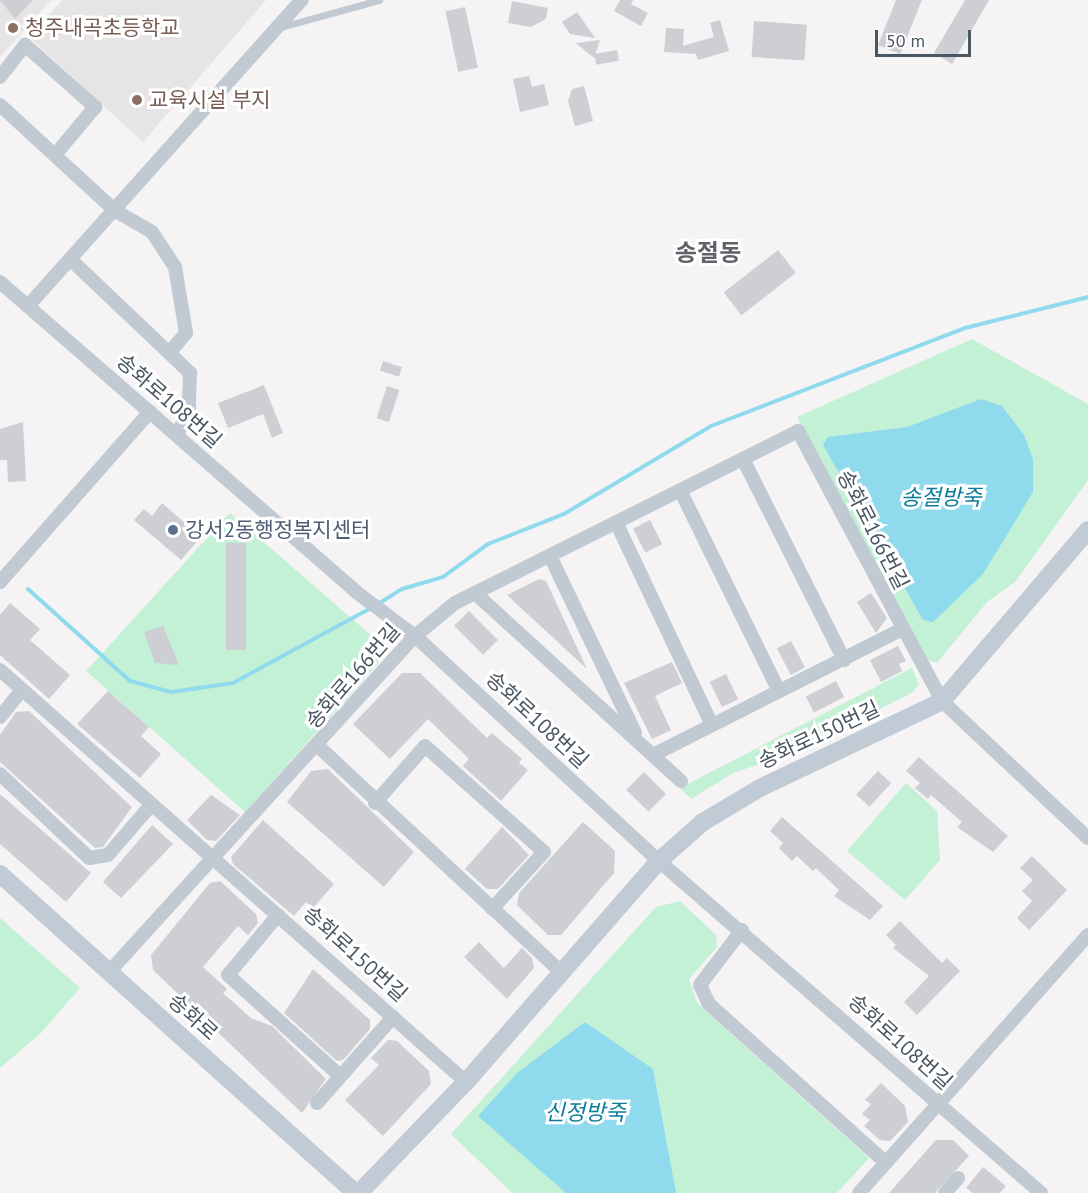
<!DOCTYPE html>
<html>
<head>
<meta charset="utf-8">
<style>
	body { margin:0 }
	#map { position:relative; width:1088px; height:1193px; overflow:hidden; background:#f5f3f3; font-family:"PT Sans","Noto Sans KR",sans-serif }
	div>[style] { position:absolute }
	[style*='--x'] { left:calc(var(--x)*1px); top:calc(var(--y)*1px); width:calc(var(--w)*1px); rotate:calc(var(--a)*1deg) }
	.education>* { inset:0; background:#e6e4e5 }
	.green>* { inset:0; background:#c3f1d5 }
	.water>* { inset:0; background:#90daee }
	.stream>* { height:4px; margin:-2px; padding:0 2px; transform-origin:2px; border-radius:2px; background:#90daee }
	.building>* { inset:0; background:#cdcfd5; transform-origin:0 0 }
	.lane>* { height:7px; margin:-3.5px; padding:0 3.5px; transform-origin:3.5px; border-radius:3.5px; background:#c1cad2 }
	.street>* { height:14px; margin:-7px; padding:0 7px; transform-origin:7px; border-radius:7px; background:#c1cad2 }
	.secondary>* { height:18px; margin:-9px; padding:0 9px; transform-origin:9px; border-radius:9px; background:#c1cbd6 }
	.dots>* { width:16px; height:16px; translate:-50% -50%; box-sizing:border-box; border:3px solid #fff; border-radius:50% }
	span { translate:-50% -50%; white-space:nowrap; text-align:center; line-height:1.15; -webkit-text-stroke:6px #fff; paint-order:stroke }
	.education-label { font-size:21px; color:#785e54 }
	.left { translate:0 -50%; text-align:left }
	.street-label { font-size:21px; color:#4a5661 }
	.service-label { font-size:21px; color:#4e5e75 }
	.water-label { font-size:22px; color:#0c7c9b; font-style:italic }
	.quarter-label { font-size:24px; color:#5f6368; font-weight:700 }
	.scale { position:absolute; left:875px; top:30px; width:96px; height:27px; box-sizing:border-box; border:3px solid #4a5661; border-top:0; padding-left:8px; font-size:18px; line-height:21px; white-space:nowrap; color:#4a5661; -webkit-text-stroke:4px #fff; paint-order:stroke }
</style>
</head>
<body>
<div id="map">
	<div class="education">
		<i style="clip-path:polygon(0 0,51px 0,0 57px)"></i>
		<i style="clip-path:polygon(62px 0,266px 0,143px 142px,29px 37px)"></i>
	</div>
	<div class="green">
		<i style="clip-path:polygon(972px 339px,1088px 404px,1088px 480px,1016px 581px,987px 602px,937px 663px,928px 660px,797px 417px)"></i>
		<i style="clip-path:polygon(230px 513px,381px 644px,382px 659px,245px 812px,86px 671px)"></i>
		<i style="clip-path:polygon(912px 668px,919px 684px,913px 692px,795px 752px,733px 773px,691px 799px,680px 788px)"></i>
		<i style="clip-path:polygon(906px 783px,937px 811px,940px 860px,905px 900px,847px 851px)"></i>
		<i style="clip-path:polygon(680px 901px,716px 935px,717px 947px,689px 979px,697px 1003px,869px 1158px,837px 1193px,512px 1193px,451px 1134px,656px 907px)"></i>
		<i style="clip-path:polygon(0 918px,80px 988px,41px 1033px,0 1068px)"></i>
	</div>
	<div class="water">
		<i style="clip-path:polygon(981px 399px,1002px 406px,1024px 435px,1033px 459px,1033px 492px,983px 574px,933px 622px,923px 620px,823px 445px,828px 437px,907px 427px)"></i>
		<i style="clip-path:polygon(585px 1022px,653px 1069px,676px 1193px,566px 1193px,478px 1116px,517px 1073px)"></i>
	</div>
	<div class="stream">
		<i style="--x:28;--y:589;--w:137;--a:42"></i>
		<i style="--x:130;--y:681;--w:42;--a:15"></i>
		<i style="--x:171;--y:692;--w:63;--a:-8.3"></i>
		<i style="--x:233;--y:683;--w:157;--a:-28.5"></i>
		<i style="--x:378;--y:604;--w:28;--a:-32"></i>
		<i style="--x:402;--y:589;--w:43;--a:-16.3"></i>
		<i style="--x:443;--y:577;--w:56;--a:-36.3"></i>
		<i style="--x:488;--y:544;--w:82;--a:-21.5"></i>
		<i style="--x:564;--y:514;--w:171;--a:-30.9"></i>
		<i style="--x:711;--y:426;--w:272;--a:-21.1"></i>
		<i style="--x:965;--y:328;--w:127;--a:-14.1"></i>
	</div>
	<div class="building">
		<i style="clip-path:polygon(0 0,33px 0,15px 19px)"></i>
		<i style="clip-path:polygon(620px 0,633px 0,631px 4px,648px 13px,641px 26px,614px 11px)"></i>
		<i style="clip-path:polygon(896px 0,922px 0,900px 54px,878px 45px)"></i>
		<i style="clip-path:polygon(965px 0,989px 0,952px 64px,934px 53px)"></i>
		<i style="clip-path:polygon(512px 1px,548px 8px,546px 19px,531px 27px,508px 23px)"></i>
		<i style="left:465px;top:7px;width:62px;height:20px;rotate:78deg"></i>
		<i style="clip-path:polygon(577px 12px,595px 38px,570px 34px,562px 22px)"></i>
		<i style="clip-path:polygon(720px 20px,729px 51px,698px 60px,696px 54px,664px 52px,666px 28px,684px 29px,683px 46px,714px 37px,710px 23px)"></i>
		<i style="left:754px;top:21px;width:53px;height:36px;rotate:4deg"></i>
		<i style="clip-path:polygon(600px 40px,594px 58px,576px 43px)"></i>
		<i style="left:617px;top:50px;width:11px;height:23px;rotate:80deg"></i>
		<i style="clip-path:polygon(529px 76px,532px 87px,544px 84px,549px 105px,520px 112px,513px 79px)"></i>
		<i style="clip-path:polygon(584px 86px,593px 121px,575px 126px,568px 101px,572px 89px)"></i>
		<i style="left:778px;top:250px;width:29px;height:69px;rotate:52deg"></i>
		<i style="left:383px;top:361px;width:20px;height:10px;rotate:18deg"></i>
		<i style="clip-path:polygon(264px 385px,283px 433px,272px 438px,263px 414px,228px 428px,218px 403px)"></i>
		<i style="left:387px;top:386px;width:13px;height:34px;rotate:18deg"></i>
		<i style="clip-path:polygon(23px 422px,26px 481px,8px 482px,7px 460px,0 460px,0 429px)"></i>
		<i style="clip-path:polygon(162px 503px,201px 537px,181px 560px,134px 520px,144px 509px,152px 516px)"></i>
		<i style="left:650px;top:520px;width:27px;height:19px;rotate:63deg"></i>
		<i style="left:226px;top:543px;width:20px;height:107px"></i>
		<i style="clip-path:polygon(539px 579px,546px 581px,587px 669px,507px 595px)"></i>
		<i style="clip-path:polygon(871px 593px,887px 618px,876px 633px,857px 602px)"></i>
		<i style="clip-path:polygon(10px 603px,40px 629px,30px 640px,70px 675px,49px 699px,0 655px,0 615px)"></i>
		<i style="left:469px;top:611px;width:41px;height:21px;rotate:45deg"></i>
		<i style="clip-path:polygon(163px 626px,179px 665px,155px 663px,144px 632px)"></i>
		<i style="left:791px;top:641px;width:30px;height:16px;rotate:62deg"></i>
		<i style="clip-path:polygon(898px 646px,906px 661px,899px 664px,902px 671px,881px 682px,870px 660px)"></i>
		<i style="clip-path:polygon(672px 662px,682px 683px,655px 696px,671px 730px,652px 739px,624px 683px)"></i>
		<i style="clip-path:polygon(402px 673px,420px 673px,487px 738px,492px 733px,522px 759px,519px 763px,528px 770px,501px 801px,463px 766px,469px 759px,428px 719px,390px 759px,353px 724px)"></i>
		<i style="left:726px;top:674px;width:28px;height:18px;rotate:64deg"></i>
		<i style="left:836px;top:681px;width:18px;height:34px;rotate:63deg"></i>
		<i style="clip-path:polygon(108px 691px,149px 727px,141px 736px,161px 754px,140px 778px,77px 724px)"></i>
		<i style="clip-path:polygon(29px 711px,132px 807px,103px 847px,95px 848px,0 762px,0 735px,16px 712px)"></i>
		<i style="clip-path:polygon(919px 757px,1008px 836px,993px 852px,957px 827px,962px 822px,931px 795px,928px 799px,915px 788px,920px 783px,906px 771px)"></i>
		<i style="clip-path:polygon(328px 769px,414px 852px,384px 887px,287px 802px,311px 771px)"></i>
		<i style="left:878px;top:771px;width:18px;height:32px;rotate:43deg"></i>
		<i style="left:644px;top:772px;width:31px;height:25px;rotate:45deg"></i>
		<i style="clip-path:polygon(0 794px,91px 873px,66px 902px,0 844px)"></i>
		<i style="clip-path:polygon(211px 795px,240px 815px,216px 841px,207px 840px,187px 820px)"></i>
		<i style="clip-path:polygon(782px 817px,883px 906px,870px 920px,834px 896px,839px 890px,816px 868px,813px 871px,797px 856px,792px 861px,779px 848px,783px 843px,770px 831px)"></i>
		<i style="clip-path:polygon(263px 820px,334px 884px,313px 908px,306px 902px,294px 916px,233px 864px,231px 857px)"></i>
		<i style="clip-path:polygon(583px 822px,615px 851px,614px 873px,561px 935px,548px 935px,517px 905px,519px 893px)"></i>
		<i style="clip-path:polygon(152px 825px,173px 844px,121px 898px,103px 882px)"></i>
		<i style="clip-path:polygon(502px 827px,529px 855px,498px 889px,487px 889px,465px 869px)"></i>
		<i style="clip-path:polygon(1032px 856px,1067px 890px,1029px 930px,1017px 918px,1032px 901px,1022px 891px,1033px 880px,1020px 868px)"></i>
		<i style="clip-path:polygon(220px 881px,256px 914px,258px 923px,248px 935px,238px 926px,203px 967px,227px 989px,223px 993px,251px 1018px,272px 1026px,326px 1079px,302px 1113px,153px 970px,151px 955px,210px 883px)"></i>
		<i style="clip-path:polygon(900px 921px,942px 963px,947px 958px,960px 971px,917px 1015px,904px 1002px,929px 976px,893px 948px,896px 945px,886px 935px)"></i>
		<i style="clip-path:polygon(479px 942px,504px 968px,522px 948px,532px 958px,534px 968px,507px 999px,464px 957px)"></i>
		<i style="clip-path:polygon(313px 969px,370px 1020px,370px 1029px,343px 1060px,337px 1061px,284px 1013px)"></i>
		<i style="clip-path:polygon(388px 1040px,397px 1041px,429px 1071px,431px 1084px,383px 1136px,345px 1100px,379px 1065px,371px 1058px)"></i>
		<i style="clip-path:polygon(881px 1083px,905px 1106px,908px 1122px,890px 1141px,880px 1140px,864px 1126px,870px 1120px,862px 1114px,871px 1104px,865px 1100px)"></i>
		<i style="clip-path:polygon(936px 1140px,953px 1140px,969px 1156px,935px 1193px,889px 1193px)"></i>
		<i style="clip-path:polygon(983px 1167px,1006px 1186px,1000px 1193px,973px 1193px,966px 1188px)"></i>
	</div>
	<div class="lane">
		<i style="--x:281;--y:27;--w:102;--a:-15.4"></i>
	</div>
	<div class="street">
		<i style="--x:0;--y:77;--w:41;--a:-52"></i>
		<i style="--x:25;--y:45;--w:94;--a:41.5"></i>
		<i style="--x:95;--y:107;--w:62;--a:129.8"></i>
		<i style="--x:0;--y:105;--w:155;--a:42.6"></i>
		<i style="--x:114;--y:210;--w:44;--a:30.1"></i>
		<i style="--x:152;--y:232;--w:42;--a:56.7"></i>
		<i style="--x:175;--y:267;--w:67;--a:80.5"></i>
		<i style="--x:186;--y:333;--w:26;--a:130"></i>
		<i style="--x:70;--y:259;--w:166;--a:43.5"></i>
		<i style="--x:190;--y:373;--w:37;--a:92"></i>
		<i style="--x:189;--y:410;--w:28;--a:116"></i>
		<i style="--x:0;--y:282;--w:471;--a:41"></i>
		<i style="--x:355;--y:591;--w:75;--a:36.9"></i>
		<i style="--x:415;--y:636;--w:332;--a:42.7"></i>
		<i style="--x:659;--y:861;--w:506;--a:40.99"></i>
		<i style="--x:28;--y:306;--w:411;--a:-48.2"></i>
		<i style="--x:744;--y:461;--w:223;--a:63.3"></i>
		<i style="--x:681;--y:492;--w:222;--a:63.8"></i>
		<i style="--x:616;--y:522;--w:222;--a:64.7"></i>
		<i style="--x:550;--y:556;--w:196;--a:64.3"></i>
		<i style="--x:0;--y:582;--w:227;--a:-48.6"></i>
		<i style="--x:475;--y:593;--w:279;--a:42.4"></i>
		<i style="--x:0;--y:670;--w:622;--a:41.48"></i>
		<i style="--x:0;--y:717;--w:35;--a:-51"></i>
		<i style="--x:319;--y:747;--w:330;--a:42.9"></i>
		<i style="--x:655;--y:754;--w:275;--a:-26.8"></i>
		<i style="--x:0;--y:774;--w:122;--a:43.3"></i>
		<i style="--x:89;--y:858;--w:19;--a:-9"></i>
		<i style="--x:108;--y:855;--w:67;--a:-49.2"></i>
		<i style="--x:375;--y:803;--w:76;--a:-48.7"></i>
		<i style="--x:425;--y:746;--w:159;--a:41.7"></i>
		<i style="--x:544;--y:852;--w:77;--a:132.4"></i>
		<i style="--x:278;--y:915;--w:78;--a:129.8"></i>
		<i style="--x:228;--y:975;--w:151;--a:42"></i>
		<i style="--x:742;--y:930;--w:69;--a:127.4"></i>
		<i style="--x:700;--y:985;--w:21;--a:65"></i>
		<i style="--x:709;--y:1004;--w:237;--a:41.9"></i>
		<i style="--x:109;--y:972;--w:454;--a:-47.7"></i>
		<i style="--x:415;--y:636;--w:52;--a:-39.5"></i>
		<i style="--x:455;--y:603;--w:384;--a:-26.6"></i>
		<i style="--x:798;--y:431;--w:306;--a:61.9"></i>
		<i style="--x:942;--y:701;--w:200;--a:43.2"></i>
		<i style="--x:317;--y:1103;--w:115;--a:-48.5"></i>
		<i style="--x:859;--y:1193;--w:345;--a:-48.4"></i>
		<i style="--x:945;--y:1193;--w:20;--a:-49"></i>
	</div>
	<div class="secondary">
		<i style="--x:0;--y:874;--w:478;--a:41.9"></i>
		<i style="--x:359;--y:1193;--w:154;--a:-46.1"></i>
		<i style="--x:466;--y:1082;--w:293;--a:-48.9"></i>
		<i style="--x:659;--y:861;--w:59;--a:-41.6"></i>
		<i style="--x:703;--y:822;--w:66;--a:-30.8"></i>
		<i style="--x:760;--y:788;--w:202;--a:-25.5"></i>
		<i style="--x:942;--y:701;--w:225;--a:-49.5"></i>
	</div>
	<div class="dots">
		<i style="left:13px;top:28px;background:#8d6e63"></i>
		<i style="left:137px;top:100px;background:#8d6e63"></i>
		<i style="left:173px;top:530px;background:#5c6f8a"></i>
	</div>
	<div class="education-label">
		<span class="left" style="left:25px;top:28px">청주내곡초등학교</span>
		<span class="left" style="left:149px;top:100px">교육시설 부지</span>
	</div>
	<div class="street-label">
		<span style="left:169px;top:401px;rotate:41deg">송화로108번길</span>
		<span style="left:873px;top:530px;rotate:63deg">송화로166번길</span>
		<span style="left:353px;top:676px;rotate:-49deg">송화로166번길</span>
		<span style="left:537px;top:720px;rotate:43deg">송화로108번길</span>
		<span style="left:819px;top:735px;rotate:-25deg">송화로150번길</span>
		<span style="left:355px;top:954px;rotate:42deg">송화로150번길</span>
		<span style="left:193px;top:1017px;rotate:42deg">송화로</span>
		<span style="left:900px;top:1042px;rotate:42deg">송화로108번길</span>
	</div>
	<div class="service-label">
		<span class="left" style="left:185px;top:530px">강서2동행정복지센터</span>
	</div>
	<div class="water-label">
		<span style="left:941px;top:498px">송절방죽</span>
		<span style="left:585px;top:1113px">신정방죽</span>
	</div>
	<div class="quarter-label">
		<span style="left:708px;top:253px">송절동</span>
	</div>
	<div class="scale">50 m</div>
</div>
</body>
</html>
